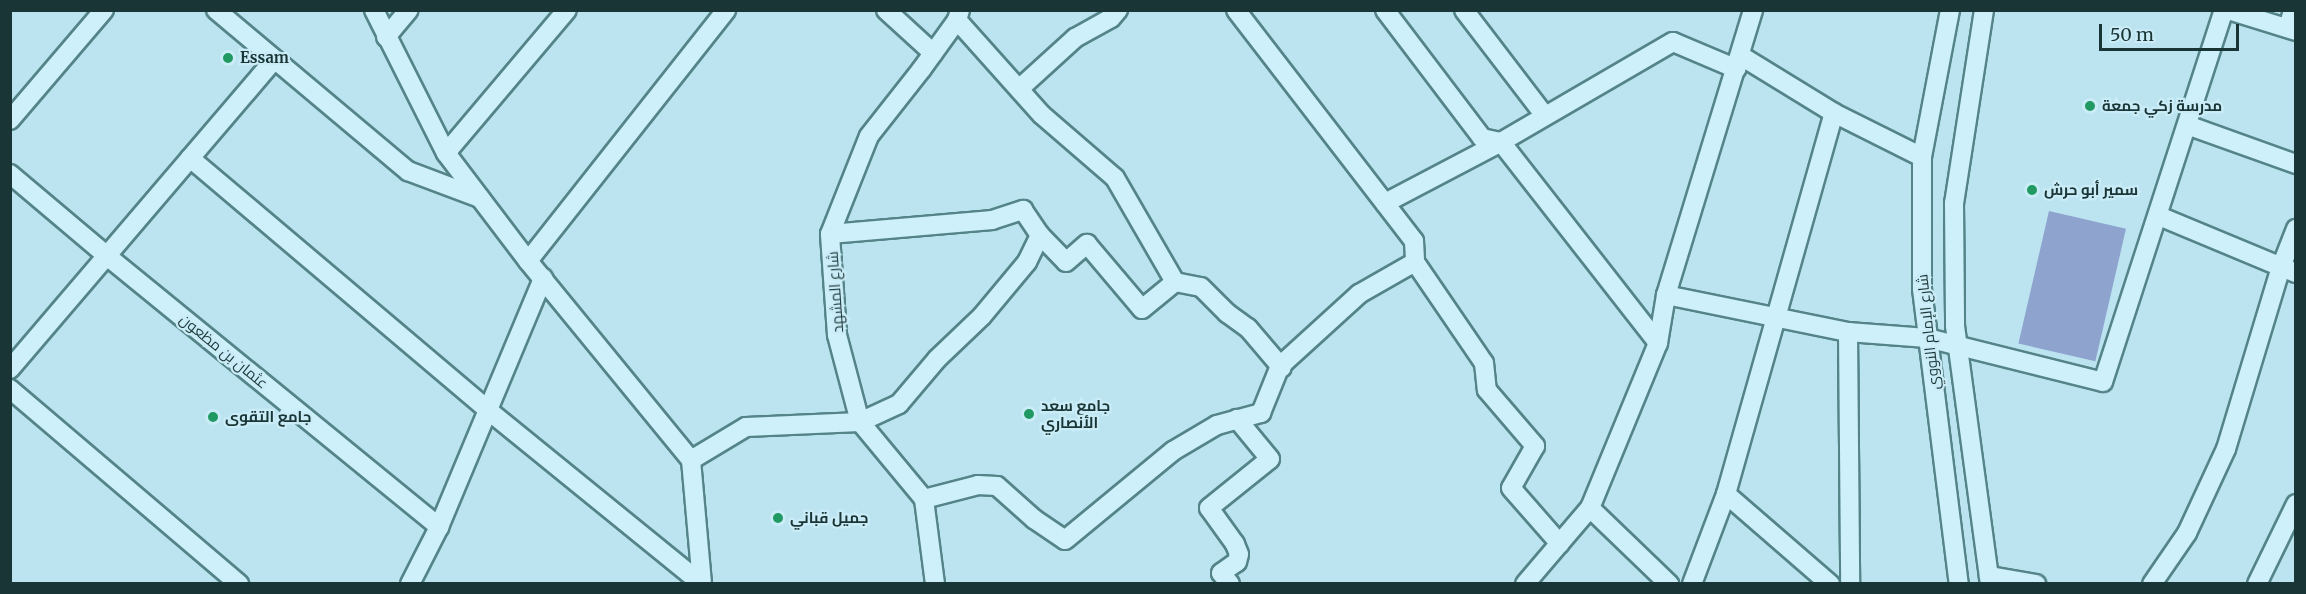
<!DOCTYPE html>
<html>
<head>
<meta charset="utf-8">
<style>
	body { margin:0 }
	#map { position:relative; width:2306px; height:594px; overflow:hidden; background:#bbe3f0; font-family:Merriweather,Cairo,serif }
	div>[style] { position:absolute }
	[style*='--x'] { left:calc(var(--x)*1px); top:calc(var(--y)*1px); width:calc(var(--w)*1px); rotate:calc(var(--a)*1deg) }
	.green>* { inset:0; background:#8ea4ce; transform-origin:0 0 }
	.roads { filter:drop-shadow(2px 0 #548488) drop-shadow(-2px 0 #548488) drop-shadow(0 2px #548488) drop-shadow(0 -2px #548488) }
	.minor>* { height:18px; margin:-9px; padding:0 9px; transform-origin:9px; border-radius:9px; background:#cef0fb }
	.dots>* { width:16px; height:16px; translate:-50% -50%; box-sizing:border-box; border:3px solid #caecf7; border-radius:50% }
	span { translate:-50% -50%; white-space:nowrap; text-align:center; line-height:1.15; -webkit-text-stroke:4.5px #caecf7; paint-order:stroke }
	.poi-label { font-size:15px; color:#1a3536; font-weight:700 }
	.left { translate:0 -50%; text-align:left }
	.street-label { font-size:15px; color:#1a3536 }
	.frame { position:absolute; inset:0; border:12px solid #1a3536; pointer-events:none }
	.scale { position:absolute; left:2099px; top:24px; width:140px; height:27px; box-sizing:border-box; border:3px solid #1a3536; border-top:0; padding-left:8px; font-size:18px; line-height:21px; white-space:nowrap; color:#1a3536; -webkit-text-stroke:4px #caecf7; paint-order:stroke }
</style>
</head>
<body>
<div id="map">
	<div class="green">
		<i style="left:2049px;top:211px;width:79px;height:136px;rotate:13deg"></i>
	</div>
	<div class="roads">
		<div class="minor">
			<i style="--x:216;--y:10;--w:251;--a:40"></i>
			<i style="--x:408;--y:171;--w:77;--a:20.6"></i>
			<i style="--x:374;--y:10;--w:160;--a:63.3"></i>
			<i style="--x:446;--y:153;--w:136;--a:52.8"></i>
			<i style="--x:528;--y:261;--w:257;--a:50.7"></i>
			<i style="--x:691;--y:460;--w:124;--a:84.9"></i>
			<i style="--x:886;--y:10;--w:64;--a:42.5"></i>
			<i style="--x:1236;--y:10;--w:292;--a:52.4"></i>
			<i style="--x:1414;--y:241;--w:21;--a:87"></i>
			<i style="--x:1415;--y:262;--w:122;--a:55.7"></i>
			<i style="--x:1484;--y:363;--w:27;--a:84"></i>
			<i style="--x:1487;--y:390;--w:74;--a:49.4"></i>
			<i style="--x:1535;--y:446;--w:48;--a:119.7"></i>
			<i style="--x:1511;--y:488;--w:74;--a:48.8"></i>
			<i style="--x:1385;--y:10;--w:161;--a:52.8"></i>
			<i style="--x:1482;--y:138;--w:19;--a:12"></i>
			<i style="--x:1501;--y:142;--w:255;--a:52"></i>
			<i style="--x:1464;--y:10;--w:133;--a:52.6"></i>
			<i style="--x:1950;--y:10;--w:150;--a:100.8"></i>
			<i style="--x:1922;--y:157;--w:132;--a:90"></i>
			<i style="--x:1922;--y:289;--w:297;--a:82.9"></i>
			<i style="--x:1984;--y:10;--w:195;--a:98.8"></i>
			<i style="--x:1954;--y:203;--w:123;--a:89.5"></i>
			<i style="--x:1955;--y:326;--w:260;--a:82.3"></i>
			<i style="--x:2228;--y:10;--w:71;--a:17.2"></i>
			<i style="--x:957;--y:20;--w:127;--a:48.2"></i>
			<i style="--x:1042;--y:115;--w:96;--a:40.8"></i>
			<i style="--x:1115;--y:178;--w:120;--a:60"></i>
			<i style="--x:2288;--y:28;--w:19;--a:-74"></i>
			<i style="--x:386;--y:37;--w:35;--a:-50"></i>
			<i style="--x:1019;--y:89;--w:76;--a:-42.3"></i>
			<i style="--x:1075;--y:38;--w:41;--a:-29.1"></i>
			<i style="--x:1111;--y:18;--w:11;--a:-49"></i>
			<i style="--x:1834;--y:113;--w:98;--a:26.6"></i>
			<i style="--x:10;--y:120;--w:145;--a:-49.5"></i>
			<i style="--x:2187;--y:125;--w:116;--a:19.7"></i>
			<i style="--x:446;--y:153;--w:187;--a:-49.8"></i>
			<i style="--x:190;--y:158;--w:392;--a:40.2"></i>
			<i style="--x:489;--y:411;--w:274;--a:39.1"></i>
			<i style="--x:10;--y:174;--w:127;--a:40.2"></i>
			<i style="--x:107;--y:256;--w:429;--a:39.2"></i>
			<i style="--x:1385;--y:203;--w:131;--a:-27.7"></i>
			<i style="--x:1501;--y:142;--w:199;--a:-30.2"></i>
			<i style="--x:1673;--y:42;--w:69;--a:22.9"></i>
			<i style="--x:2159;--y:216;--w:148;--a:22.6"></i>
			<i style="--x:830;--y:234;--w:163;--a:-4.9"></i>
			<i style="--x:992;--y:220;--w:33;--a:-18"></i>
			<i style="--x:1023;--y:210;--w:30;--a:56"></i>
			<i style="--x:1040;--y:235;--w:37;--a:46"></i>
			<i style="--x:1066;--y:262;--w:28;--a:-41"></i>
			<i style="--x:1087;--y:244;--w:85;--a:49.8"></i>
			<i style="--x:1142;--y:309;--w:43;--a:-39.3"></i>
			<i style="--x:1175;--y:282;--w:26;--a:11"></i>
			<i style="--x:1201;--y:287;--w:37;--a:45"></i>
			<i style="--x:1227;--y:313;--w:26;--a:36"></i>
			<i style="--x:1248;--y:328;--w:52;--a:49.6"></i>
			<i style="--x:528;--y:261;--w:320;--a:-51.7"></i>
			<i style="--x:1666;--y:295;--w:186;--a:11.5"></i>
			<i style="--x:1848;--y:332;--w:79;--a:4.3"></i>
			<i style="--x:1927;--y:338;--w:181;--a:14"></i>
			<i style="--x:2103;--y:382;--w:391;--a:-72"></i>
			<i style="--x:1848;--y:332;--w:252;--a:89.5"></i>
			<i style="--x:10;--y:369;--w:406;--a:-49.5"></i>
			<i style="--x:10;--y:389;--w:301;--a:40.4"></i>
			<i style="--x:691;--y:460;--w:64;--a:-31"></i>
			<i style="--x:746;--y:427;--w:114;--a:-2.5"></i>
			<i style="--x:860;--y:422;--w:43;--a:-24.8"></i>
			<i style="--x:899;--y:404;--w:59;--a:-49.8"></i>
			<i style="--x:937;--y:359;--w:62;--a:-43.7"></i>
			<i style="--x:982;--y:316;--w:70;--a:-50.2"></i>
			<i style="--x:1027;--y:262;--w:30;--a:-64"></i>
			<i style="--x:1726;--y:494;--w:138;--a:40.9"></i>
			<i style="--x:924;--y:499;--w:56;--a:-14.5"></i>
			<i style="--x:978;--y:485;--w:19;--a:3"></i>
			<i style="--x:997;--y:486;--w:50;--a:41.7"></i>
			<i style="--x:1034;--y:519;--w:37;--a:34"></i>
			<i style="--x:1065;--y:540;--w:140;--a:-39.5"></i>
			<i style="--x:1173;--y:451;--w:51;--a:-30.6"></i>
			<i style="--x:1217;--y:425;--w:46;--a:-15.3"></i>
			<i style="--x:1261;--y:413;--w:51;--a:-68"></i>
			<i style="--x:1280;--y:366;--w:107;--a:-42.3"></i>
			<i style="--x:1359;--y:294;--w:64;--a:-29.7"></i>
			<i style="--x:1590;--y:508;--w:110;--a:43.9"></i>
			<i style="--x:1989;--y:576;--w:48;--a:9.7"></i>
			<i style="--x:410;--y:584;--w:64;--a:-63"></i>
			<i style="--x:439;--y:527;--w:270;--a:-67.3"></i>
			<i style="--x:935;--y:584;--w:86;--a:-97.4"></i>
			<i style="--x:924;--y:499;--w:100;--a:-129.7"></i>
			<i style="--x:860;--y:422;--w:90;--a:-104.8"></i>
			<i style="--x:837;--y:335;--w:101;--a:-94"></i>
			<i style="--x:830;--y:234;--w:105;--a:-68.3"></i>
			<i style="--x:869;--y:136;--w:84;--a:-51.8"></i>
			<i style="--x:921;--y:70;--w:62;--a:-54.2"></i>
			<i style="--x:957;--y:20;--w:10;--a:-73"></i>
			<i style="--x:1230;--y:584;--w:14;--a:-129"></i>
			<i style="--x:1221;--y:573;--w:19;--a:-35"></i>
			<i style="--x:1237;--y:562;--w:8;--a:-76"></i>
			<i style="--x:1239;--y:554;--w:11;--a:-112"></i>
			<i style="--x:1235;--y:544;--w:44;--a:-125.8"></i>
			<i style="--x:1209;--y:508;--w:78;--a:-38.8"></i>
			<i style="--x:1270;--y:459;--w:52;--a:-129.5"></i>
			<i style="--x:1525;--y:584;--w:100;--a:-49.5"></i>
			<i style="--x:1590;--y:508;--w:178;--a:-67.6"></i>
			<i style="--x:1658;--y:343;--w:49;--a:-80.5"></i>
			<i style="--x:1666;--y:295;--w:298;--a:-73"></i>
			<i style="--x:1692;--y:584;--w:96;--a:-69.3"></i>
			<i style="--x:1726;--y:494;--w:396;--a:-74.2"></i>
			<i style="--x:1834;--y:113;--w:109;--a:-148.5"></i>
			<i style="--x:2152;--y:584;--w:62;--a:-55.5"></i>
			<i style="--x:2187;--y:533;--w:93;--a:-65.1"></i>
			<i style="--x:2226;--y:449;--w:190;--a:-73.2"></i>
			<i style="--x:2281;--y:267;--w:41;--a:-68.5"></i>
			<i style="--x:2257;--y:584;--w:89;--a:-64"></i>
		</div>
	</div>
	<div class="dots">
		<i style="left:228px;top:58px;background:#209a62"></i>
		<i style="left:2090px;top:106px;background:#209a62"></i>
		<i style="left:2032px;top:190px;background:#209a62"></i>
		<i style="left:1029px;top:414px;background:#209a62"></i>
		<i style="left:213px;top:417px;background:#209a62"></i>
		<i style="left:778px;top:518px;background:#209a62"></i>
	</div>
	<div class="poi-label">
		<span class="left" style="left:240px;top:58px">Essam</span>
		<span class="left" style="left:2102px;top:106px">مدرسة زكي جمعة</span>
		<span class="left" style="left:2044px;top:190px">سمير أبو حرش</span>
		<span class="left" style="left:1041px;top:414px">جامع سعد<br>الأنصاري</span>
		<span class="left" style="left:225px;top:417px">جامع التقوى</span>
		<span class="left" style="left:790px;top:518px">جميل قباني</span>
	</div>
	<div class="street-label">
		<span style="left:835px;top:292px;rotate:-94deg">شارع المشهد</span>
		<span style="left:1928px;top:332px;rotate:-96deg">شارع الإمام النووي</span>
		<span style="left:224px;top:351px;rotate:39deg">عثمان بن مظعون</span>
	</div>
	<div class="frame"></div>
	<div class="scale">50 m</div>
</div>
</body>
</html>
